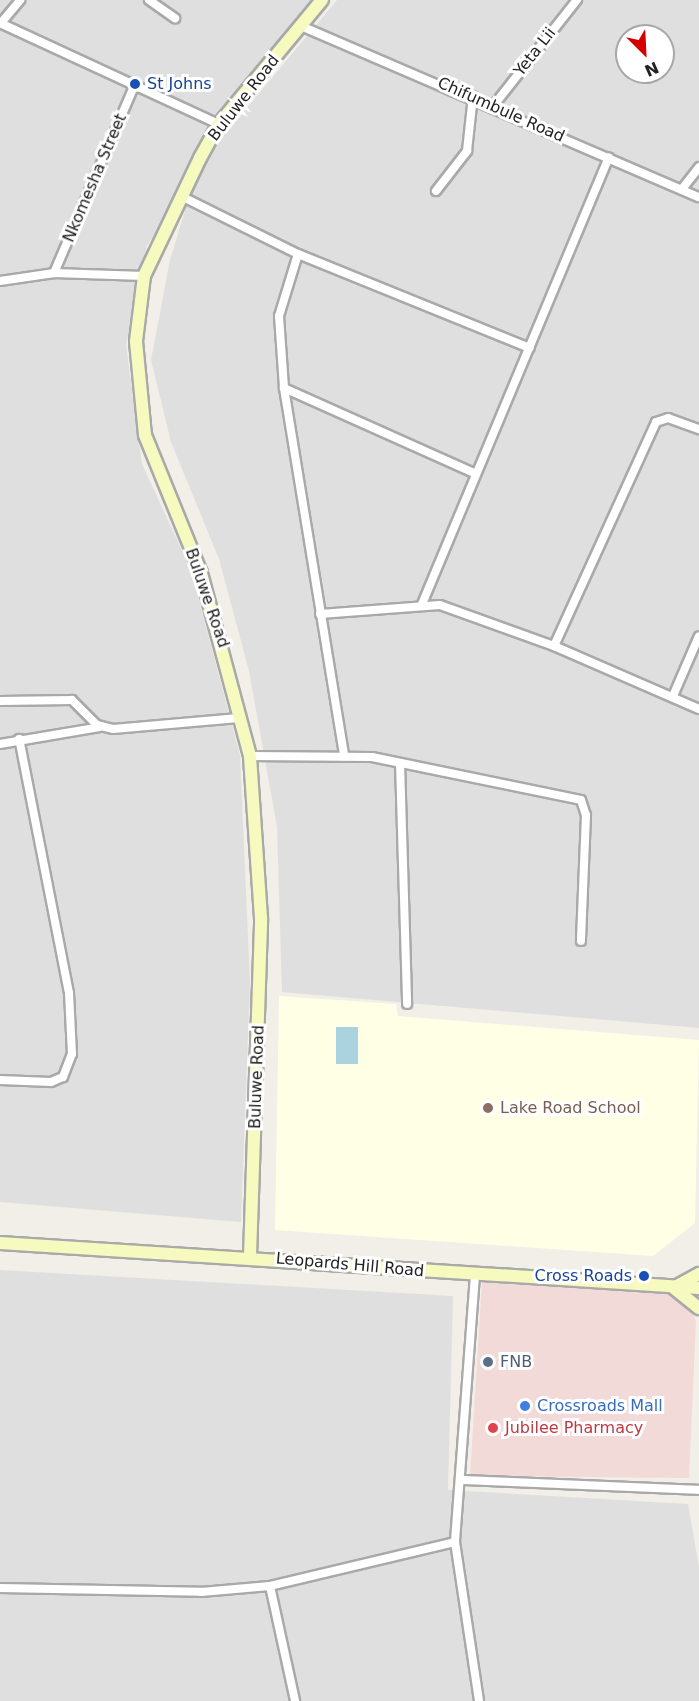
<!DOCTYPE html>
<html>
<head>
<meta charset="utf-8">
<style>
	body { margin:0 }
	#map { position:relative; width:699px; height:1701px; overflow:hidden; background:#f2efe9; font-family:"DejaVu Sans",sans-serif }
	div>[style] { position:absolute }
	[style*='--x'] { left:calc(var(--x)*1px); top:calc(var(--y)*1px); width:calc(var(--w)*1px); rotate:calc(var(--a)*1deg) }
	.residential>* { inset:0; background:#e0dfdf }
	.commercial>* { inset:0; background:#f2dad9 }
	.education>* { inset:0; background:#ffffe5 }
	.water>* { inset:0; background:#aad3df; transform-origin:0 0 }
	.roads { filter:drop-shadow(2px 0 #a9a9a9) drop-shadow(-2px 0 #a9a9a9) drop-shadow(0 2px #a9a9a9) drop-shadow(0 -2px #a9a9a9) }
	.street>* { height:8px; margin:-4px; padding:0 4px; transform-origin:4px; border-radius:4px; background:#fff }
	.secondary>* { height:12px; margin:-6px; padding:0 6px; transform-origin:6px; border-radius:6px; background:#f7fabf }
	.dots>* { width:16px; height:16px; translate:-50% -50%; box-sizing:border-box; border:3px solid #fff; border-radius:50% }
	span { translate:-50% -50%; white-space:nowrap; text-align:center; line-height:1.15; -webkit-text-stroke:6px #fff; paint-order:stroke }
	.street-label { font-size:16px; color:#222 }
	.transit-label { font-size:16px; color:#164399 }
	.left { translate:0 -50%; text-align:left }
	.right { translate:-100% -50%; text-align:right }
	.education-label { font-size:16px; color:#785e54 }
	.service-label { font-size:16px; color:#4e5e75 }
	.shop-label { font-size:16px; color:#366cbe }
	.health-label { font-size:16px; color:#be3a42 }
	.north { position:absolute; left:615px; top:24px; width:60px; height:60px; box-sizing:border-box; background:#fff; border:2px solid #a7a7a7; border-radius:50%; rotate:156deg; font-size:16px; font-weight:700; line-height:24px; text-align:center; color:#222 }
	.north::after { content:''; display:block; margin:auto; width:21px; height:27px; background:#d40000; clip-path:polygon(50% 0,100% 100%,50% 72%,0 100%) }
</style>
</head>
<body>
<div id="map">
	<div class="residential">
		<i style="clip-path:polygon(0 0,311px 0,246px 82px,147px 246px,126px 345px,142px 464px,191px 570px,240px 755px,250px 983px,241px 1222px,0 1202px)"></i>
		<i style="clip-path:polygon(evenodd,337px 0,699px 0,699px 1028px,282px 992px,277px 827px,249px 671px,219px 559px,171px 442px,151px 360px,170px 260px,193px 184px,220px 140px,337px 0,627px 36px,663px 36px,663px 72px,627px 72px,627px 36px)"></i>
		<i style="clip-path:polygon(0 1270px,453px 1296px,448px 1490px,688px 1504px,699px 1567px,699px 1701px,0 1701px)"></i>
	</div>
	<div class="commercial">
		<i style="clip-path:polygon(482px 1281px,680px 1293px,696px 1321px,689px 1478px,470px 1476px)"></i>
	</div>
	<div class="education">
		<i style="clip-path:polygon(279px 996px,396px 1004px,398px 1016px,699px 1040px,695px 1223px,653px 1256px,275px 1230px)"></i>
	</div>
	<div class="water">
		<i style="left:336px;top:1027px;width:22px;height:37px"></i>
	</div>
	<div class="roads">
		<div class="street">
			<i style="--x:149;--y:0;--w:32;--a:35"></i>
			<i style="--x:0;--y:23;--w:241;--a:24.8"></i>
			<i style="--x:1;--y:23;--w:30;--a:-50"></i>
			<i style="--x:301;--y:26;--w:433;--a:23.3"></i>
			<i style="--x:494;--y:105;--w:134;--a:-51.7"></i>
			<i style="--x:682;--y:189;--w:28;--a:-52"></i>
			<i style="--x:436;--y:191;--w:51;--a:-52.2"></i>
			<i style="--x:467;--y:151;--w:55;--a:-83.8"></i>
			<i style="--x:181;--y:196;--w:131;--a:26.4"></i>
			<i style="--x:298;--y:254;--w:250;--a:22.1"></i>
			<i style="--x:298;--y:254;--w:65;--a:107"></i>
			<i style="--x:279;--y:316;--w:72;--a:86"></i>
			<i style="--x:284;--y:388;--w:373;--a:80.7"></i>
			<i style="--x:54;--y:273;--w:206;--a:-66.8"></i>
			<i style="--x:0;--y:281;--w:55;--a:-8.4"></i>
			<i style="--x:54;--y:273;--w:90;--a:1.9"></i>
			<i style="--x:284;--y:388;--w:210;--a:24.1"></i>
			<i style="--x:422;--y:604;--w:484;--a:-67.3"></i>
			<i style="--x:320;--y:614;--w:120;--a:-4.3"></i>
			<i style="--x:440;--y:605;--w:121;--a:19.8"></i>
			<i style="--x:554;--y:646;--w:158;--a:23.5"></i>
			<i style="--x:554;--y:646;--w:246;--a:-65.5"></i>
			<i style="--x:656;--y:422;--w:13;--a:-18"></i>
			<i style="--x:668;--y:418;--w:33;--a:20"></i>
			<i style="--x:673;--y:696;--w:65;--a:-66.6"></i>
			<i style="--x:0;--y:701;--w:72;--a:-0.8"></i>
			<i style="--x:72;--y:700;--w:35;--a:45"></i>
			<i style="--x:97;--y:725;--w:16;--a:14"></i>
			<i style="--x:113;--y:729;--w:126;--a:-5"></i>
			<i style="--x:0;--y:744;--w:101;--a:-9.6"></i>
			<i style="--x:250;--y:756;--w:122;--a:0.5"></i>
			<i style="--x:372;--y:757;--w:213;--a:11.6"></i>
			<i style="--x:581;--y:800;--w:16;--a:72"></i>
			<i style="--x:586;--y:815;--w:126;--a:92.3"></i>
			<i style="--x:400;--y:763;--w:241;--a:88.3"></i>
			<i style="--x:0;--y:1080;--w:51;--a:2.2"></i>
			<i style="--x:51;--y:1082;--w:13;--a:-23"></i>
			<i style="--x:63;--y:1077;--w:25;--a:-69"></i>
			<i style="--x:72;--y:1054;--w:61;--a:-92.8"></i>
			<i style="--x:69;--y:993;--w:259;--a:-101.1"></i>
			<i style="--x:475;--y:1275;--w:268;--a:94.3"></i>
			<i style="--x:455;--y:1542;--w:161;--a:81.4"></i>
			<i style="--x:462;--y:1480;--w:237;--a:2.4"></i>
			<i style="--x:270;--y:1586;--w:118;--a:77.7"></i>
			<i style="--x:0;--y:1588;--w:201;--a:1.1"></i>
			<i style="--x:201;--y:1592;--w:69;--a:-5"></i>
			<i style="--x:270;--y:1586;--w:190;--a:-13.4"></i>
		</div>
		<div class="secondary">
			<i style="--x:0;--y:1243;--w:700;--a:3.68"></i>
			<i style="--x:250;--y:1256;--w:338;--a:-88.1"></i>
			<i style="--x:261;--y:918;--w:162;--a:-93.9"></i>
			<i style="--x:250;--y:756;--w:189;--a:-105"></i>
			<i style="--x:201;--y:573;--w:149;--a:-112.1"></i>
			<i style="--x:145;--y:435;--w:94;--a:-95.5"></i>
			<i style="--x:136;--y:341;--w:65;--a:-83"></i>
			<i style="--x:144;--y:276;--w:131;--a:-64.6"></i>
			<i style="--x:200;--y:158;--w:39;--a:-61"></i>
			<i style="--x:219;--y:124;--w:161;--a:-50.3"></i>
			<i style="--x:677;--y:1286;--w:25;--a:-29"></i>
			<i style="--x:674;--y:1288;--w:32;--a:39"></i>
		</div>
	</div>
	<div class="dots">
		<i style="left:135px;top:84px;background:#1a4fb4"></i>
		<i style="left:488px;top:1108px;background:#8d6e63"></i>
		<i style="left:644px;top:1276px;background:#1a4fb4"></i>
		<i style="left:488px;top:1362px;background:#5c6f8a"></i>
		<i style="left:525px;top:1406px;background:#3f7fe0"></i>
		<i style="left:493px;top:1428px;background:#e0444e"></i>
	</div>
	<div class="street-label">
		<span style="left:535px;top:52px;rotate:-52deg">Yeta Lii</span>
		<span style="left:244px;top:98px;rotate:-52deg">Buluwe Road</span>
		<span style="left:501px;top:110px;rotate:24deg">Chifumbule Road</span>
		<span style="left:95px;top:178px;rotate:-67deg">Nkomesha Street</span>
		<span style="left:207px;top:598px;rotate:71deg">Buluwe Road</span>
		<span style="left:257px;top:1077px;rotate:-88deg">Buluwe Road</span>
		<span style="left:350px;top:1265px;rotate:5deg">Leopards Hill Road</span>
	</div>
	<div class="transit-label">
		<span class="left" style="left:147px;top:84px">St Johns</span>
		<span class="right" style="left:632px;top:1276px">Cross Roads</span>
	</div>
	<div class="education-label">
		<span class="left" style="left:500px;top:1108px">Lake Road School</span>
	</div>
	<div class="service-label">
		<span class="left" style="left:500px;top:1362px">FNB</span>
	</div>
	<div class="shop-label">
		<span class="left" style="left:537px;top:1406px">Crossroads Mall</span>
	</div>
	<div class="health-label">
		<span class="left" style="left:505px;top:1428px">Jubilee Pharmacy</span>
	</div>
	<div class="north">N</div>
</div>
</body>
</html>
